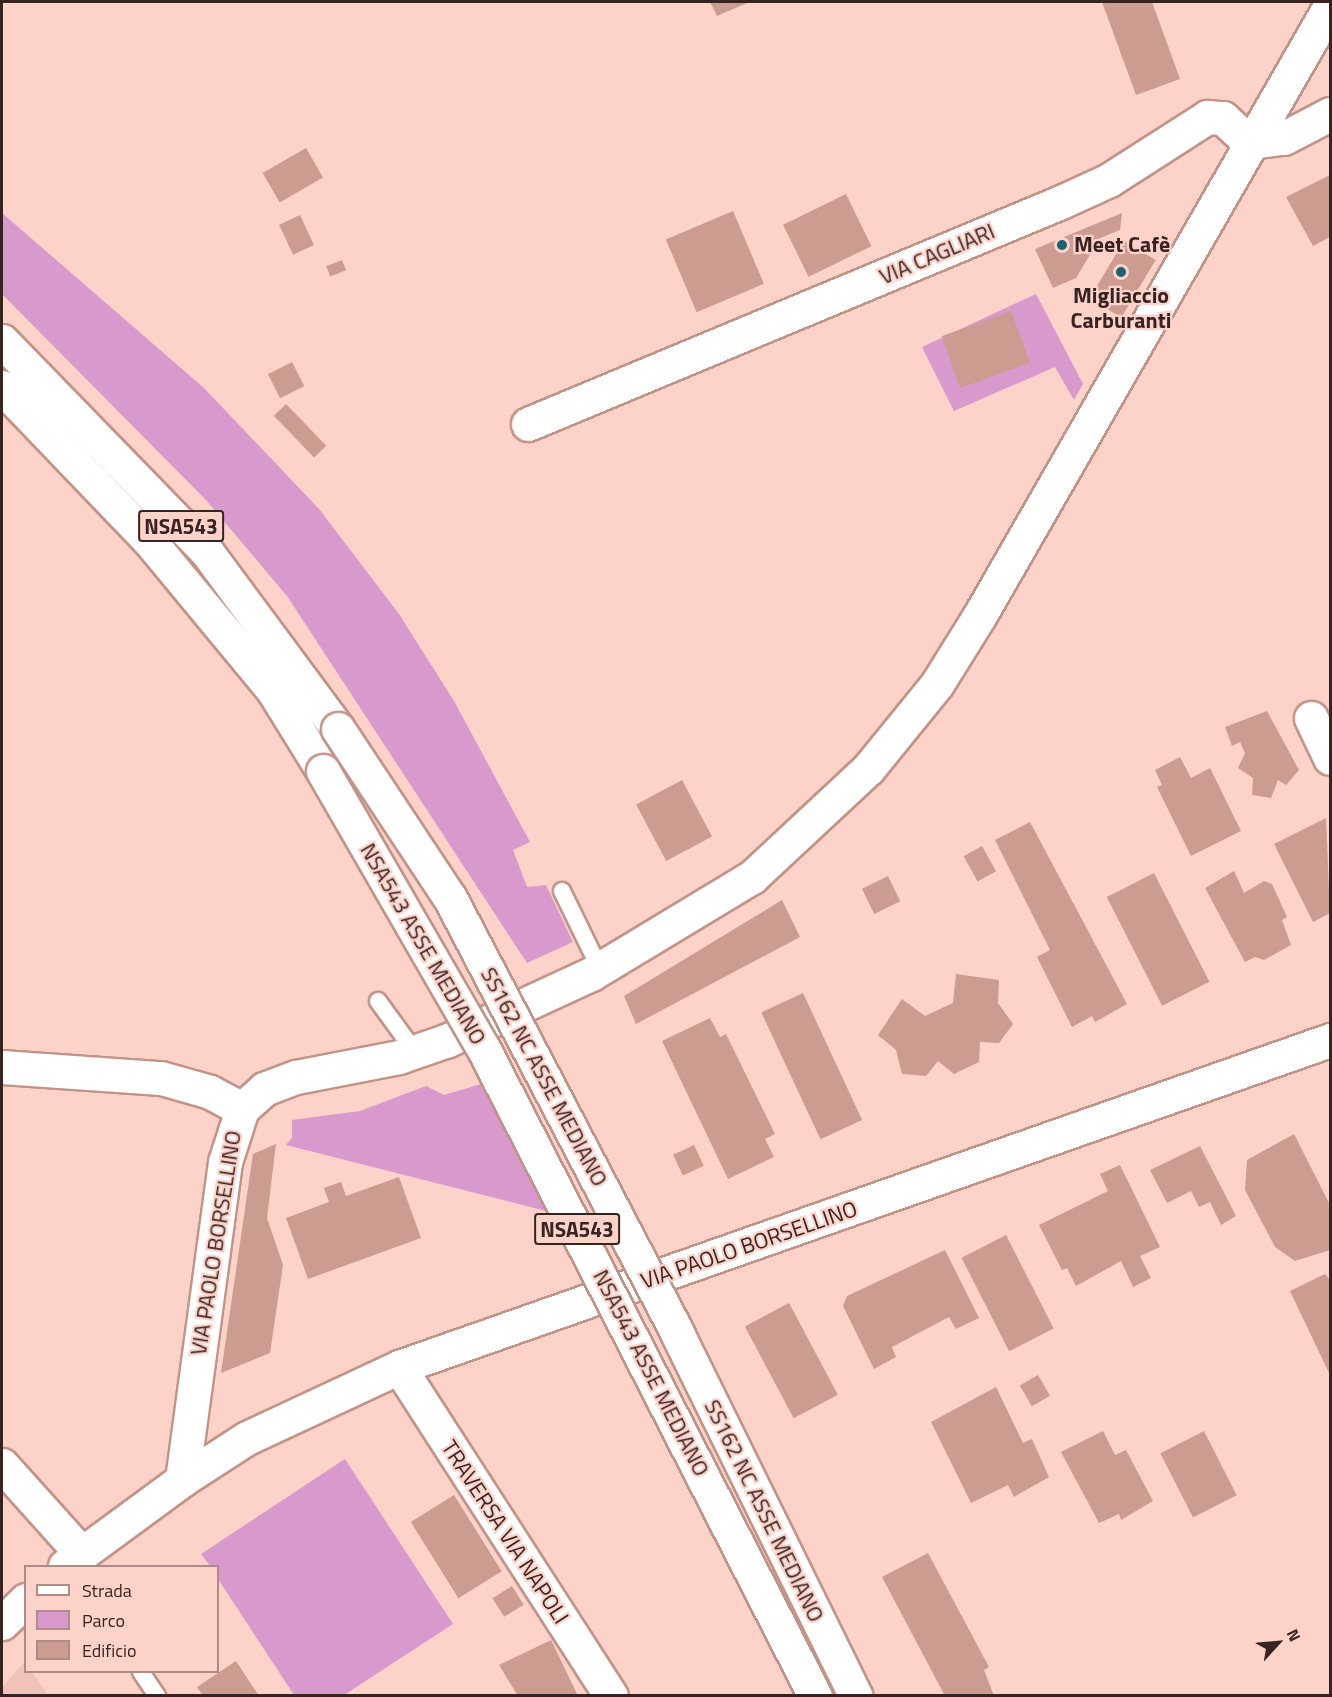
<!DOCTYPE html>
<html>
<head>
<meta charset="utf-8">
<style>
	body { margin:0 }
	#map { position:relative; width:1332px; height:1697px; overflow:hidden; background:#fcd2c9; font-family:"Titillium Web",sans-serif }
	div>[style] { position:absolute }
	[style*='--x'] { left:calc(var(--x)*1px); top:calc(var(--y)*1px); width:calc(var(--w)*1px); rotate:calc(var(--a)*1deg) }
	.built>* { inset:0; background:#f1c2b8 }
	.green>* { inset:0; background:#d899cd }
	.building>* { inset:0; background:#cd9c91; transform-origin:0 0 }
	.roads { filter:drop-shadow(2px 0 #c39388) drop-shadow(-2px 0 #c39388) drop-shadow(0 2px #c39388) drop-shadow(0 -2px #c39388) }
	.service>* { height:16px; margin:-8px; padding:0 8px; transform-origin:8px; border-radius:8px; background:#fff }
	.minor>* { height:33px; margin:-16.5px; padding:0 16.5px; transform-origin:16.5px; border-radius:16.5px; background:#fff }
	.tertiary>* { height:33px; margin:-16.5px; padding:0 16.5px; transform-origin:16.5px; border-radius:16.5px; background:#fff }
	.secondary>* { height:33px; margin:-16.5px; padding:0 16.5px; transform-origin:16.5px; border-radius:16.5px; background:#fff }
	.trunk>* { height:33px; margin:-16.5px; padding:0 16.5px; transform-origin:16.5px; border-radius:16.5px; background:#fff }
	.bridges { filter:drop-shadow(2px 0 #c39388) drop-shadow(-2px 0 #c39388) drop-shadow(0 2px #c39388) drop-shadow(0 -2px #c39388) }
	.trunk-bridge>* { height:33px; margin:-16.5px; padding:0 16.5px; transform-origin:16.5px; border-radius:16.5px; background:#fff }
	.dots>* { width:16px; height:16px; translate:-50% -50%; box-sizing:border-box; border:3px solid #fcd2c9; border-radius:50% }
	span { translate:-50% -50%; white-space:nowrap; text-align:center; line-height:1.15; -webkit-text-stroke:4.5px #fcd2c9; paint-order:stroke }
	.shield-label span { padding:2px 4px; background:#fcd2c9; border:2px solid; border-radius:4px; -webkit-text-stroke-width:0 }
	.shield-label { font-size:21px; color:#372420; font-weight:700 }
	.poi-label { font-size:22px; color:#372420; font-weight:700 }
	.left { translate:0 -50%; text-align:left }
	.street-label { font-size:22px; color:#372420 }
	.frame { position:absolute; inset:0; border:3px solid #372420; pointer-events:none }
	.legend { position:absolute; left:24px; top:1565px; width:195px; height:108px; box-sizing:border-box; background:#fcd2c9; border:2px solid #ad8c85; margin:0; padding:8px 10px; list-style:none; font-size:18px; color:#372420 }
	.legend li { display:flex; align-items:center; gap:12px; height:30px }
	.legend b { width:30px; border:2px solid #ad8c85 }
	.north { position:absolute; left:1248px; top:1613px; width:60px; height:60px; -webkit-text-stroke:4px #fcd2c9; paint-order:stroke; rotate:64deg; font-size:16px; font-weight:700; line-height:24px; text-align:center; color:#372420 }
	.north::after { content:''; display:block; margin:auto; width:21px; height:27px; background:#372420; clip-path:polygon(50% 0,100% 100%,50% 72%,0 100%) }
</style>
</head>
<body>
<div id="map">
	<div class="built">
		<i style="clip-path:polygon(25px 1662px,26px 1672px,32px 1672px,48px 1695px,2px 1695px,2px 1687px)"></i>
	</div>
	<div class="green">
		<i style="clip-path:polygon(2px 213px,204px 388px,319px 509px,399px 614px,454px 701px,530px 842px,513px 850px,527px 887px,546px 885px,573px 942px,527px 963px,287px 596px,206px 500px,2px 294px)"></i>
		<i style="clip-path:polygon(1036px 294px,1083px 384px,1074px 400px,1055px 367px,954px 411px,922px 347px)"></i>
		<i style="clip-path:polygon(481px 1084px,550px 1212px,286px 1145px,292px 1138px,292px 1120px,360px 1111px,426px 1086px,444px 1095px)"></i>
		<i style="clip-path:polygon(345px 1459px,453px 1624px,344px 1695px,294px 1695px,218px 1579px,218px 1566px,210px 1566px,201px 1554px)"></i>
	</div>
	<div class="building">
		<i style="clip-path:polygon(710px 2px,749px 2px,717px 16px)"></i>
		<i style="clip-path:polygon(1102px 2px,1152px 2px,1180px 79px,1136px 95px)"></i>
		<i style="left:306px;top:148px;width:34px;height:50px;rotate:60deg"></i>
		<i style="clip-path:polygon(1330px 175px,1330px 237px,1313px 246px,1286px 197px)"></i>
		<i style="left:846px;top:194px;width:58px;height:70px;rotate:64deg"></i>
		<i style="left:733px;top:211px;width:79px;height:73px;rotate:67deg"></i>
		<i style="clip-path:polygon(1122px 213px,1120px 230px,1100px 238px,1076px 278px,1053px 288px,1035px 249px)"></i>
		<i style="left:300px;top:215px;width:33px;height:23px;rotate:65deg"></i>
		<i style="left:1124px;top:241px;width:37px;height:67px;rotate:31deg"></i>
		<i style="left:342px;top:260px;width:11px;height:17px;rotate:68deg"></i>
		<i style="left:1011px;top:311px;width:55px;height:74px;rotate:70deg"></i>
		<i style="left:292px;top:362px;width:27px;height:27px;rotate:63deg"></i>
		<i style="left:286px;top:404px;width:58px;height:17px;rotate:46deg"></i>
		<i style="clip-path:polygon(1267px 711px,1299px 770px,1286px 785px,1278px 780px,1271px 798px,1252px 795px,1253px 778px,1238px 768px,1245px 753px,1240px 742px,1232px 746px,1225px 727px)"></i>
		<i style="clip-path:polygon(1180px 757px,1191px 778px,1210px 768px,1241px 831px,1191px 856px,1157px 787px,1162px 785px,1155px 770px)"></i>
		<i style="left:682px;top:780px;width:64px;height:52px;rotate:62deg"></i>
		<i style="clip-path:polygon(1326px 818px,1330px 913px,1313px 922px,1274px 844px)"></i>
		<i style="clip-path:polygon(1030px 822px,1127px 1004px,1095px 1022px,1092px 1016px,1072px 1027px,1037px 957px,1050px 950px,995px 840px)"></i>
		<i style="left:982px;top:846px;width:29px;height:21px;rotate:61deg"></i>
		<i style="clip-path:polygon(1234px 871px,1244px 893px,1264px 881px,1272px 884px,1287px 917px,1282px 920px,1291px 945px,1264px 960px,1255px 957px,1245px 962px,1205px 888px)"></i>
		<i style="left:1154px;top:873px;width:122px;height:53px;rotate:63deg"></i>
		<i style="left:888px;top:876px;width:28px;height:29px;rotate:64deg"></i>
		<i style="clip-path:polygon(782px 900px,800px 937px,636px 1024px,624px 996px)"></i>
		<i style="clip-path:polygon(956px 974px,999px 980px,998px 1003px,1013px 1024px,999px 1043px,980px 1042px,979px 1062px,954px 1074px,938px 1061px,926px 1076px,902px 1074px,896px 1050px,878px 1035px,902px 999px,925px 1016px,953px 1003px)"></i>
		<i style="left:803px;top:993px;width:140px;height:46px;rotate:65deg"></i>
		<i style="clip-path:polygon(710px 1018px,720px 1037px,726px 1034px,775px 1134px,765px 1139px,774px 1157px,728px 1179px,662px 1041px)"></i>
		<i style="clip-path:polygon(1294px 1134px,1330px 1205px,1330px 1250px,1295px 1261px,1275px 1247px,1245px 1190px,1247px 1160px)"></i>
		<i style="clip-path:polygon(276px 1144px,267px 1218px,283px 1265px,270px 1353px,221px 1373px,253px 1154px)"></i>
		<i style="left:694px;top:1145px;width:23px;height:23px;rotate:65deg"></i>
		<i style="clip-path:polygon(1200px 1146px,1236px 1216px,1221px 1225px,1210px 1202px,1199px 1207px,1191px 1191px,1167px 1203px,1150px 1170px)"></i>
		<i style="clip-path:polygon(1120px 1165px,1160px 1247px,1140px 1256px,1151px 1278px,1133px 1287px,1121px 1261px,1076px 1286px,1067px 1268px,1062px 1270px,1039px 1225px,1108px 1191px,1100px 1174px)"></i>
		<i style="clip-path:polygon(399px 1177px,421px 1238px,308px 1279px,286px 1218px,329px 1202px,324px 1188px,341px 1182px,346px 1196px)"></i>
		<i style="left:1006px;top:1235px;width:105px;height:50px;rotate:63deg"></i>
		<i style="clip-path:polygon(945px 1250px,979px 1318px,956px 1329px,949px 1317px,892px 1347px,896px 1357px,874px 1369px,843px 1306px,847px 1296px)"></i>
		<i style="clip-path:polygon(1325px 1274px,1330px 1280px,1330px 1375px,1290px 1291px)"></i>
		<i style="left:789px;top:1303px;width:104px;height:50px;rotate:62deg"></i>
		<i style="left:1038px;top:1375px;width:24px;height:21px;rotate:60deg"></i>
		<i style="clip-path:polygon(996px 1387px,1023px 1443px,1032px 1439px,1049px 1477px,1014px 1497px,1008px 1485px,971px 1503px,931px 1422px)"></i>
		<i style="clip-path:polygon(1103px 1431px,1115px 1455px,1126px 1450px,1153px 1501px,1121px 1520px,1119px 1514px,1099px 1523px,1061px 1452px)"></i>
		<i style="left:1204px;top:1431px;width:72px;height:49px;rotate:63deg"></i>
		<i style="left:454px;top:1495px;width:90px;height:51px;rotate:58deg"></i>
		<i style="clip-path:polygon(928px 1553px,989px 1667px,984px 1670px,994px 1696px,945px 1696px,882px 1577px)"></i>
		<i style="left:512px;top:1586px;width:22px;height:23px;rotate:58deg"></i>
		<i style="clip-path:polygon(551px 1640px,578px 1696px,518px 1696px,499px 1665px)"></i>
		<i style="clip-path:polygon(236px 1661px,259px 1696px,203px 1696px,197px 1687px)"></i>
	</div>
	<div class="roads">
		<div class="service">
			<i style="--x:562;--y:891;--w:87;--a:64"></i>
			<i style="--x:378;--y:1001;--w:63;--a:54"></i>
			<i style="--x:141;--y:1672;--w:29;--a:56"></i>
		</div>
		<div class="minor">
			<i style="--x:528;--y:424;--w:577;--a:-22.61"></i>
			<i style="--x:1061;--y:202;--w:53;--a:-24.6"></i>
			<i style="--x:1109;--y:180;--w:117;--a:-32.7"></i>
			<i style="--x:1207;--y:117;--w:16;--a:4"></i>
			<i style="--x:1223;--y:118;--w:35;--a:43"></i>
			<i style="--x:1249;--y:142;--w:35;--a:-7"></i>
			<i style="--x:1284;--y:138;--w:52;--a:-27.6"></i>
			<i style="--x:1311;--y:718;--w:44;--a:64.6"></i>
			<i style="--x:2;--y:1067;--w:159;--a:4"></i>
			<i style="--x:161;--y:1078;--w:51;--a:15.9"></i>
			<i style="--x:210;--y:1092;--w:36;--a:28"></i>
			<i style="--x:399;--y:1367;--w:391;--a:57.2"></i>
			<i style="--x:2;--y:1465;--w:118;--a:48.1"></i>
		</div>
		<div class="tertiary">
			<i style="--x:182;--y:1480;--w:77;--a:-32.9"></i>
			<i style="--x:247;--y:1438;--w:168;--a:-25"></i>
			<i style="--x:399;--y:1367;--w:987;--a:-19.35"></i>
		</div>
		<div class="secondary">
			<i style="--x:65;--y:1566;--w:145;--a:-36.3"></i>
			<i style="--x:182;--y:1480;--w:321;--a:-82.3"></i>
			<i style="--x:225;--y:1162;--w:56;--a:-72.2"></i>
			<i style="--x:242;--y:1109;--w:30;--a:-42"></i>
			<i style="--x:264;--y:1089;--w:34;--a:-21"></i>
			<i style="--x:296;--y:1077;--w:105;--a:-11"></i>
			<i style="--x:399;--y:1057;--w:52;--a:-19.1"></i>
			<i style="--x:448;--y:1040;--w:157;--a:-24.8"></i>
			<i style="--x:591;--y:974;--w:188;--a:-31.1"></i>
			<i style="--x:752;--y:877;--w:158;--a:-43"></i>
			<i style="--x:868;--y:769;--w:109;--a:-50.9"></i>
			<i style="--x:937;--y:684;--w:81;--a:-58.1"></i>
			<i style="--x:980;--y:615;--w:702;--a:-60.11"></i>
			<i style="--x:2;--y:1623;--w:33;--a:-44"></i>
		</div>
		<div class="trunk">
			<i style="--x:2;--y:341;--w:294;--a:45.8"></i>
			<i style="--x:207;--y:552;--w:220;--a:53.5"></i>
			<i style="--x:2;--y:387;--w:211;--a:46.2"></i>
			<i style="--x:148;--y:539;--w:196;--a:50.4"></i>
			<i style="--x:273;--y:690;--w:95;--a:58.3"></i>
		</div>
	</div>
	<div class="bridges">
		<div class="trunk-bridge">
			<i style="--x:338;--y:729;--w:203;--a:56.5"></i>
			<i style="--x:450;--y:898;--w:493;--a:62.4"></i>
			<i style="--x:678;--y:1335;--w:402;--a:63.8"></i>
			<i style="--x:323;--y:771;--w:320;--a:60"></i>
			<i style="--x:483;--y:1048;--w:728;--a:62.87"></i>
		</div>
	</div>
	<div class="dots">
		<i style="left:1062px;top:245px;background:#1a6371"></i>
		<i style="left:1121px;top:272px;background:#1a6371"></i>
	</div>
	<div class="shield-label">
		<span style="left:181px;top:526px">NSA543</span>
		<span style="left:577px;top:1229px">NSA543</span>
	</div>
	<div class="poi-label">
		<span class="left" style="left:1074px;top:245px">Meet Cafè</span>
		<span style="left:1121px;top:308px">Migliaccio<br>Carburanti</span>
	</div>
	<div class="street-label">
		<span style="left:937px;top:254px;rotate:-23deg">VIA CAGLIARI</span>
		<span style="left:423px;top:944px;rotate:60deg">NSA543 ASSE MEDIANO</span>
		<span style="left:544px;top:1077px;rotate:62deg">SS162 NC ASSE MEDIANO</span>
		<span style="left:216px;top:1243px;rotate:-81deg">VIA PAOLO BORSELLINO</span>
		<span style="left:749px;top:1245px;rotate:-19deg">VIA PAOLO BORSELLINO</span>
		<span style="left:651px;top:1373px;rotate:63deg">NSA543 ASSE MEDIANO</span>
		<span style="left:764px;top:1511px;rotate:64deg">SS162 NC ASSE MEDIANO</span>
		<span style="left:505px;top:1532px;rotate:57deg">TRAVERSA VIA NAPOLI</span>
	</div>
	<div class="frame"></div>
	<ul class="legend">
	<li><b style="height:8px;background:#fff"></b>Strada</li>
	<li><b style="height:16px;background:#d899cd"></b>Parco</li>
	<li><b style="height:16px;background:#cd9c91"></b>Edificio</li>
	</ul>
	<div class="north">N</div>
</div>
</body>
</html>
